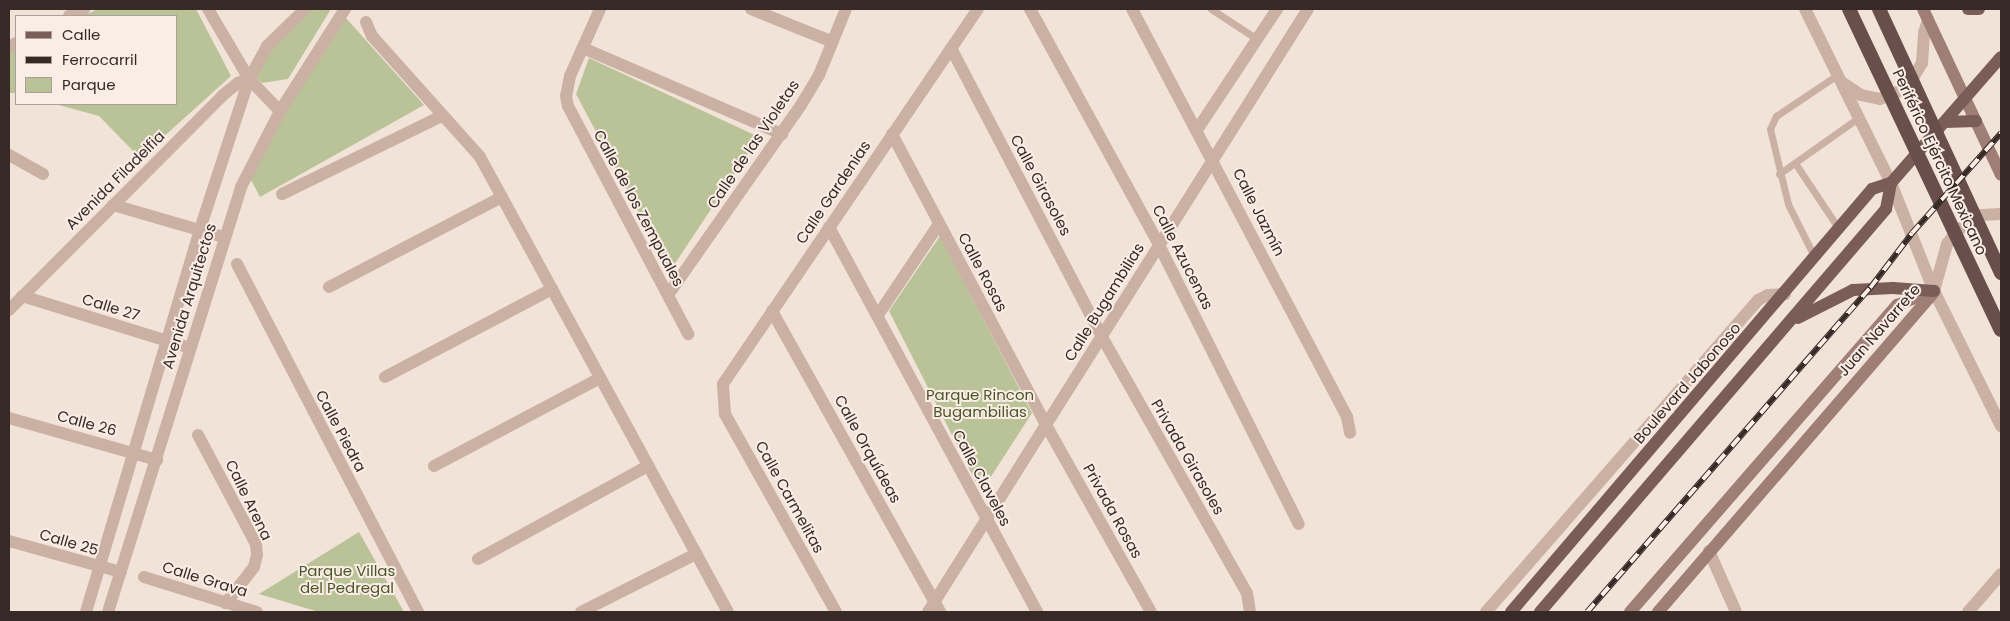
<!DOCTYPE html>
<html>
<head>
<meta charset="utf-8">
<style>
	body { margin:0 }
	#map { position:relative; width:2010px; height:621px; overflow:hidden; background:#f2e3d9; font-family:Poppins,sans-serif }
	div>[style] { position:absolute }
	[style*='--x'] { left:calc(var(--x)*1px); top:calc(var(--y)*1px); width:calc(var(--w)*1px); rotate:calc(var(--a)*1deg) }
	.green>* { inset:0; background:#bac298; transform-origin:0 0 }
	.service>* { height:7px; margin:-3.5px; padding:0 3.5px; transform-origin:3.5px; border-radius:3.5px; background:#cbb0a4 }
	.minor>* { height:12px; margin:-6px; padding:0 6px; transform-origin:6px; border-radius:6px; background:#cbb0a4 }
	.tertiary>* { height:12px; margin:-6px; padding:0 6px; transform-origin:6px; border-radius:6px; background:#cbb0a4 }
	.secondary>* { height:12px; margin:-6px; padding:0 6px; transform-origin:6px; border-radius:6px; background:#9f7e76 }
	.primary>* { height:12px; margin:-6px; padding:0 6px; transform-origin:6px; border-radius:6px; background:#795d56 }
	.trunk>* { height:14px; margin:-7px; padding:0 7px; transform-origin:7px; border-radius:7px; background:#684f4a }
	.rail>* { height:5.5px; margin-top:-2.75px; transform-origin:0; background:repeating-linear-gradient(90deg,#faede5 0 11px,#362926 0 22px); box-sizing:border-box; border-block:1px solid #362926 }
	span { translate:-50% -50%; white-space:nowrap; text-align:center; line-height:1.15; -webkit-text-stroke:4px #faede5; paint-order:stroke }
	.street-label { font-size:15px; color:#362926 }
	.park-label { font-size:15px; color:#4c5529 }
	.frame { position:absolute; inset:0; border:10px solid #362926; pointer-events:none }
	.legend { position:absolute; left:15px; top:15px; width:162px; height:90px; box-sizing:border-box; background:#faede5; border:1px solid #ac9f99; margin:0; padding:6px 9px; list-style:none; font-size:15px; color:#362926 }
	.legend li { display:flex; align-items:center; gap:10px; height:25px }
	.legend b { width:25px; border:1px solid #ac9f99 }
</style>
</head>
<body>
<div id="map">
	<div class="green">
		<i style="clip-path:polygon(98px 9px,196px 9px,231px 76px,140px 158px,99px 116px,55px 104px,176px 104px,176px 16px,83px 16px)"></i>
		<i style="clip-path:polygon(309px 9px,331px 9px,288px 79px,262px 83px,255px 77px,270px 48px)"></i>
		<i style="clip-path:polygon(345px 17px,424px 105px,260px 197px,250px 178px,292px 97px)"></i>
		<i style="left:16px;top:50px;width:43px;height:8px;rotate:90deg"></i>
		<i style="clip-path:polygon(589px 58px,759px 137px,670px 271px,576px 94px)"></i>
		<i style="clip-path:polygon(940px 236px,1032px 413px,981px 492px,889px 311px)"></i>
		<i style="clip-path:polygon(359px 532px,404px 612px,319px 612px,259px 594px)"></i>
	</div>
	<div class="service">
		<i style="--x:1211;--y:9;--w:55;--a:33.1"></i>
		<i style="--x:1795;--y:163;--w:79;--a:56.3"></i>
		<i style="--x:1779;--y:174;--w:97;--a:-35.3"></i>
		<i style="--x:1815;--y:258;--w:60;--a:-116.6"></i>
		<i style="--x:1788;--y:204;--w:77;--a:-103.5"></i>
		<i style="--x:1770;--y:129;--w:14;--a:-65"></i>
		<i style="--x:1776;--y:116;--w:73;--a:-33.9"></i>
	</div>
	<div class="minor">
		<i style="--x:208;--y:9;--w:81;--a:59.6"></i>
		<i style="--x:600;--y:9;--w:73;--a:114.1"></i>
		<i style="--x:570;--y:76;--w:20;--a:101"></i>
		<i style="--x:566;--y:96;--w:10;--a:79"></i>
		<i style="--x:568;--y:106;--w:258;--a:62.2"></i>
		<i style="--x:751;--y:9;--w:88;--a:21.9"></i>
		<i style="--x:1030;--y:9;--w:269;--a:61.3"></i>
		<i style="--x:1159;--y:245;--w:312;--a:63.4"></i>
		<i style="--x:1132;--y:9;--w:461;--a:62.2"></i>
		<i style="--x:1347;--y:417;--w:16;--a:79"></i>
		<i style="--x:69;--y:16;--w:17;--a:-25"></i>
		<i style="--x:366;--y:22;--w:15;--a:67"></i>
		<i style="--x:372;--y:36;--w:162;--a:48.2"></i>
		<i style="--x:480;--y:157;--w:518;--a:61.41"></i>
		<i style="--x:9;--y:47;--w:8;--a:-30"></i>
		<i style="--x:583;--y:48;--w:217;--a:23.4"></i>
		<i style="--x:951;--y:48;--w:326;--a:62.4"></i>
		<i style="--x:1102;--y:337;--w:294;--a:60.5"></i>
		<i style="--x:1247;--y:593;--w:19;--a:81"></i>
		<i style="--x:1197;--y:130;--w:145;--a:-56.5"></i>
		<i style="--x:892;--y:134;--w:329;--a:62.1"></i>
		<i style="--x:1046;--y:425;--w:214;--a:60.7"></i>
		<i style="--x:9;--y:155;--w:39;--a:29"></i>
		<i style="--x:282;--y:194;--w:178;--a:-26"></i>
		<i style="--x:113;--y:205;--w:116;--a:16.1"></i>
		<i style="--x:829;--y:227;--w:438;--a:61.6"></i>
		<i style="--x:237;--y:264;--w:392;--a:62.5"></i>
		<i style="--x:329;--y:287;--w:195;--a:-27.5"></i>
		<i style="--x:668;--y:295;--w:232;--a:-55"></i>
		<i style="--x:801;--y:105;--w:35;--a:-59"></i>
		<i style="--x:819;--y:75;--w:71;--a:-67.8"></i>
		<i style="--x:22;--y:296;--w:176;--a:17.2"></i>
		<i style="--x:772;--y:311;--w:345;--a:60.8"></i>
		<i style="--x:878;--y:315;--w:110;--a:-56.2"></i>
		<i style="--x:385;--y:377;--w:189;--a:-27.8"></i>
		<i style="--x:9;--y:418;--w:154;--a:15.8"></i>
		<i style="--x:198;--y:435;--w:123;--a:62"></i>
		<i style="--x:256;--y:544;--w:11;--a:85"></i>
		<i style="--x:257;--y:555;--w:12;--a:104"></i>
		<i style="--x:254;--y:567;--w:46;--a:127.9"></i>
		<i style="--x:434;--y:466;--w:188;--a:-27.9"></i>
		<i style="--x:9;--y:541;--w:116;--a:15.5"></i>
		<i style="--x:1709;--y:551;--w:67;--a:66.1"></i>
		<i style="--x:478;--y:559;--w:194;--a:-28.7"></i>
		<i style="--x:144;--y:577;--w:118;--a:17.2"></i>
		<i style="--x:581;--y:612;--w:129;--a:-26.8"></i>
		<i style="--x:836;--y:612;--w:227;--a:-119.3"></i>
		<i style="--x:725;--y:414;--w:30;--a:-94"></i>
		<i style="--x:723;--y:384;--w:453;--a:-55.8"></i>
		<i style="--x:928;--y:612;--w:713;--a:-57.78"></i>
		<i style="--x:1486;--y:612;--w:414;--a:-48.9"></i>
		<i style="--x:1758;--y:300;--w:11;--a:-27"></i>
		<i style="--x:1768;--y:295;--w:17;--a:-3"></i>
		<i style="--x:1968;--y:612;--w:50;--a:-49"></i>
	</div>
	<div class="tertiary">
		<i style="--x:1805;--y:9;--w:194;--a:63.7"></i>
		<i style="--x:1891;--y:183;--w:116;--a:68.3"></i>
		<i style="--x:1934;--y:291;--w:151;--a:63.6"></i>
		<i style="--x:249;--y:79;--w:45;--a:45.9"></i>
		<i style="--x:1843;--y:83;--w:22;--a:34"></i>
		<i style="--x:1861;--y:95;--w:19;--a:12"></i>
		<i style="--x:1880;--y:99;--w:29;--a:-22"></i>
		<i style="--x:1907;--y:88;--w:29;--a:-59"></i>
		<i style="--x:1922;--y:63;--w:30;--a:-86"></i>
		<i style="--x:1924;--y:33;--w:14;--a:-73"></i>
		<i style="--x:1934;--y:291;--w:49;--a:-74.5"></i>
		<i style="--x:1947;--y:244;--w:18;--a:-52"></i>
		<i style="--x:1958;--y:230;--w:27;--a:-33"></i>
		<i style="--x:1981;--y:215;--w:20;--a:-3"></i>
		<i style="--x:9;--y:310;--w:303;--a:-45.1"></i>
		<i style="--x:223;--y:95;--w:19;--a:-39"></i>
		<i style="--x:238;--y:83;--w:12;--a:-20"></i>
		<i style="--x:86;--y:612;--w:400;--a:-73.4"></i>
		<i style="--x:200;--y:229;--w:158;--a:-71.9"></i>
		<i style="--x:249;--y:79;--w:38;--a:-61"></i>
		<i style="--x:267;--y:46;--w:53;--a:-44.2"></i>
		<i style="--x:108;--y:612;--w:445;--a:-72.6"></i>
		<i style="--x:241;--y:187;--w:85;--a:-62.8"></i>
		<i style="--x:280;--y:111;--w:121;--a:-57.5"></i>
	</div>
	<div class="secondary">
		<i style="--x:1923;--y:9;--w:183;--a:64.8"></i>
		<i style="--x:1630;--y:612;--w:407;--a:-49"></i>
		<i style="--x:1897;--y:305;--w:40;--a:-21"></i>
		<i style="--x:1658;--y:612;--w:423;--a:-49.2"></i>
	</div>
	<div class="primary">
		<i style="--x:1968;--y:9;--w:11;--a:0"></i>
		<i style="--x:1945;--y:122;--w:31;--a:-2"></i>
		<i style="--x:1798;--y:318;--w:62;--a:-27"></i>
		<i style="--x:1853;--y:290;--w:40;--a:-2.9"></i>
		<i style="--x:1893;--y:288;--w:41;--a:4.2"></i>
		<i style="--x:1511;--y:612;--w:556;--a:-49.52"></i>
		<i style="--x:1872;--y:189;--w:20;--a:-18"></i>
		<i style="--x:1891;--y:183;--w:167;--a:-48.9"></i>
		<i style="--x:1540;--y:612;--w:531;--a:-49.35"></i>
		<i style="--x:1886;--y:209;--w:26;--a:-79"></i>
	</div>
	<div class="trunk">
		<i style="--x:1849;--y:9;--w:355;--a:64.7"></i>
		<i style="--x:1879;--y:9;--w:291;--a:65.2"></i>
	</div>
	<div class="rail">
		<i style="--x:1587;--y:612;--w:430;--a:-48.9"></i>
		<i style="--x:1870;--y:288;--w:69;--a:-52.6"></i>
		<i style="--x:1912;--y:233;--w:134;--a:-48.3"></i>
	</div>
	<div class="street-label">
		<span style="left:753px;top:144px;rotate:-56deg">Calle de las Violetas</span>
		<span style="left:1940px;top:162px;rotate:65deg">Periférico Ejército Mexicano</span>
		<span style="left:115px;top:180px;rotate:-45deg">Avenida Filadelfia</span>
		<span style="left:1041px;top:185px;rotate:62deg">Calle Girasoles</span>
		<span style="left:833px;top:192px;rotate:-56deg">Calle Gardenias</span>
		<span style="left:639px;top:208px;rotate:62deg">Calle de los Zempuales</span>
		<span style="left:1259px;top:212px;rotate:63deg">Calle Jazmín</span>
		<span style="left:1183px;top:257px;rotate:63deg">Calle Azucenas</span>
		<span style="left:983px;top:272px;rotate:62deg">Calle Rosas</span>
		<span style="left:189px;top:296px;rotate:-73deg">Avenida Arquitectos</span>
		<span style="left:1104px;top:302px;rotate:-58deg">Calle Bugambilias</span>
		<span style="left:111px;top:307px;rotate:17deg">Calle 27</span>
		<span style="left:1879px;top:330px;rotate:-49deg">Juan Navarrete</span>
		<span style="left:1687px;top:383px;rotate:-49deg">Boulevard Jabonoso</span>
		<span style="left:87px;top:423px;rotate:15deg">Calle 26</span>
		<span style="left:341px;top:431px;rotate:62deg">Calle Piedra</span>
		<span style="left:868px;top:449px;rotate:61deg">Calle Orquídeas</span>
		<span style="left:1188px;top:457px;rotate:60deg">Privada Girasoles</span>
		<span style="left:982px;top:478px;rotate:62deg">Calle Claveles</span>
		<span style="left:790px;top:497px;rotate:61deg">Calle Carmelitas</span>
		<span style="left:249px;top:500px;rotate:64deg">Calle Arena</span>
		<span style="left:1113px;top:511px;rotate:61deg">Privada Rosas</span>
		<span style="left:69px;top:542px;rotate:16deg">Calle 25</span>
		<span style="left:205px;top:579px;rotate:17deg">Calle Grava</span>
	</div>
	<div class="park-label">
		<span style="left:980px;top:403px">Parque Rincon<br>Bugambilias</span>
		<span style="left:347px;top:579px">Parque Villas<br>del Pedregal</span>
	</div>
	<div class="frame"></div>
	<ul class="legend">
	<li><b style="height:6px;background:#795d56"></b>Calle</li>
	<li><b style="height:6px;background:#362926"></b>Ferrocarril</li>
	<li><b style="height:14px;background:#bac298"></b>Parque</li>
	</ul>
</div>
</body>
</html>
